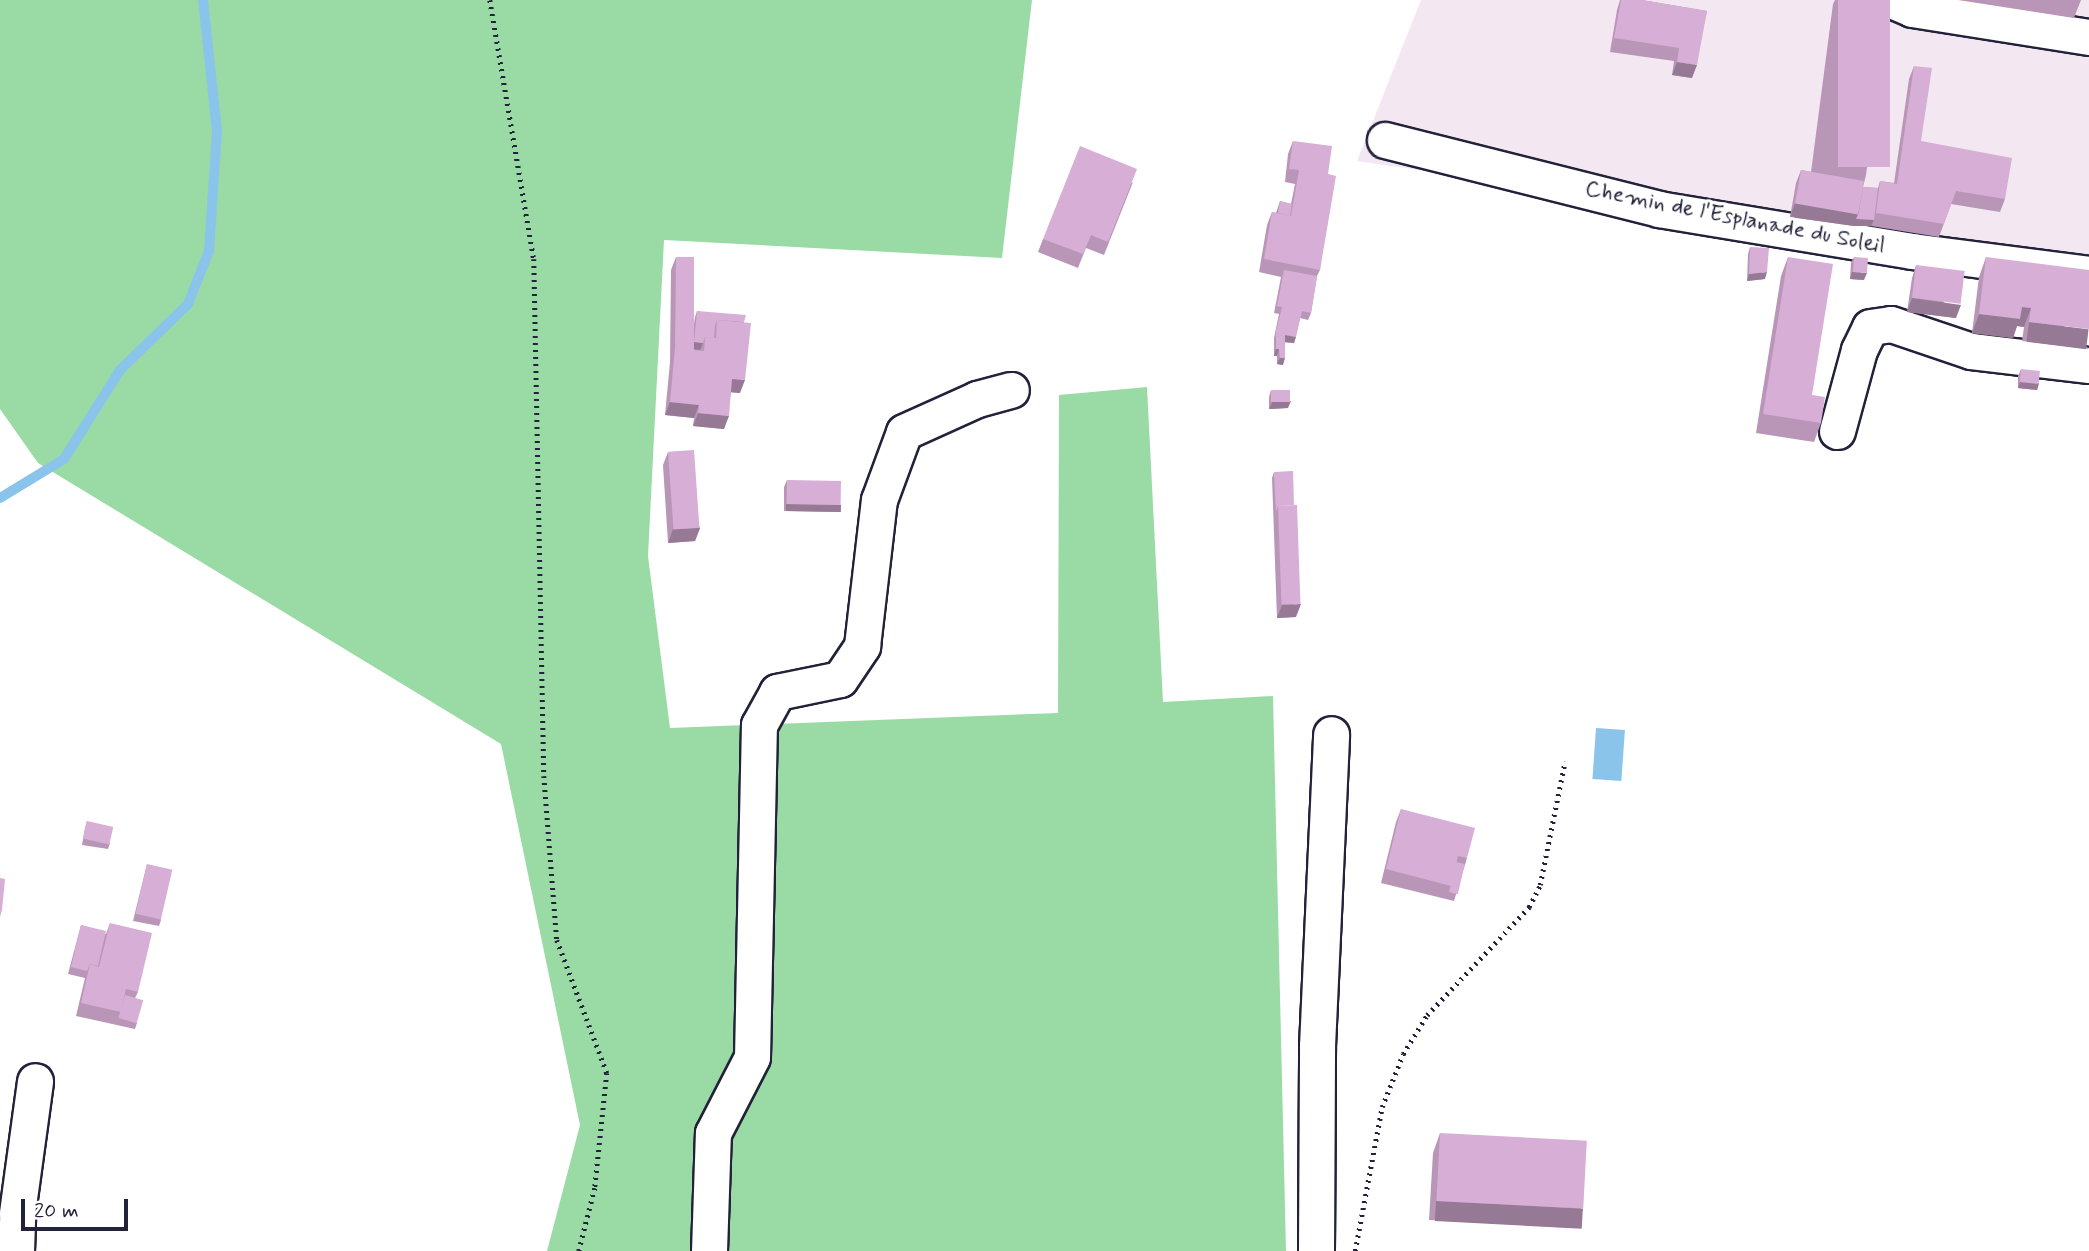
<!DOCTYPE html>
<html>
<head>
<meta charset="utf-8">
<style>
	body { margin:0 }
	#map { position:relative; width:2089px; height:1251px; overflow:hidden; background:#fff; font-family:Mynerve,sans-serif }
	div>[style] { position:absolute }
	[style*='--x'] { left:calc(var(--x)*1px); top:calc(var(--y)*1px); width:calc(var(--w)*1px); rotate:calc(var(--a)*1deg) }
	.built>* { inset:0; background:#f3e7f2 }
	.green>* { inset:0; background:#9adba5 }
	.water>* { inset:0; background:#8bc4ea; transform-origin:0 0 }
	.stream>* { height:10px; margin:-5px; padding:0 5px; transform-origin:5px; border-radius:5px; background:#8bc4ea }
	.path>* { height:4.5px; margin-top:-2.25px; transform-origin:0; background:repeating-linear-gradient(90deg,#22223b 0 2px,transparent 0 7px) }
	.roads { filter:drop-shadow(2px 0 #22223b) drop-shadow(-2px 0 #22223b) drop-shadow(0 2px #22223b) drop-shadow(0 -2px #22223b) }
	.minor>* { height:35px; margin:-17.5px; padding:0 17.5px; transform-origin:17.5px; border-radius:17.5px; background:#fff }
	.wall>* { inset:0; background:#b996b7 }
	.shaded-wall>* { inset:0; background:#967a95; transform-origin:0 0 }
	.building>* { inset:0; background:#d7aed5; transform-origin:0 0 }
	span { translate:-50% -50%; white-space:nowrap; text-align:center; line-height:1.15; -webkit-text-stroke:6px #fff; paint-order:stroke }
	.street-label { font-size:23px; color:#22223b }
	.scale { position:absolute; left:21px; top:1199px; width:107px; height:32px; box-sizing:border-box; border:4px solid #22223b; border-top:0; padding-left:9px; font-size:21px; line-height:24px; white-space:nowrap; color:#22223b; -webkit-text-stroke:5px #fff; paint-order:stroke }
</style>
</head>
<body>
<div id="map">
	<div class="built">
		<i style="clip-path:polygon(1421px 0,2089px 0,2089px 259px,1997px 254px,1357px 161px)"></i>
	</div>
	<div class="green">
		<i style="clip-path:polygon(0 0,1032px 0,1002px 258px,664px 240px,648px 556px,670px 728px,1058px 713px,1059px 395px,1147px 387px,1163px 702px,1273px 696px,1286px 1251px,547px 1251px,580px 1125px,501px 744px,38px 463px,0 409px)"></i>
	</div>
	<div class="water">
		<i style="left:1596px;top:728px;width:29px;height:51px;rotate:4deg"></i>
	</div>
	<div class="stream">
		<i style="--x:0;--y:498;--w:75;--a:-31.4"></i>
		<i style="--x:64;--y:459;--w:105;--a:-57.8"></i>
		<i style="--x:120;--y:370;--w:95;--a:-44.1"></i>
		<i style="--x:188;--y:304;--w:57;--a:-68.4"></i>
		<i style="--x:209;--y:251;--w:120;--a:-86.2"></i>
		<i style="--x:217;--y:131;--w:132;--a:-96.1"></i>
	</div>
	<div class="path">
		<i style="--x:490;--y:0;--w:263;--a:80.4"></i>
		<i style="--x:534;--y:259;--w:517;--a:88.89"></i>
		<i style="--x:544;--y:776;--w:165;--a:85.5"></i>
		<i style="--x:557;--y:940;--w:142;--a:69.4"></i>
		<i style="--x:607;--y:1073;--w:116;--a:96"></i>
		<i style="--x:595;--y:1188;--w:65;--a:104.3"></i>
		<i style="--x:1355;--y:1251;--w:147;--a:-79.4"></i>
		<i style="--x:1382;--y:1107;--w:57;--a:-68.4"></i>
		<i style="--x:1403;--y:1054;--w:46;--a:-58.4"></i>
		<i style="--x:1427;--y:1015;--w:149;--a:-46.6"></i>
		<i style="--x:1529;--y:907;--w:25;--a:-63"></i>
		<i style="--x:1540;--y:885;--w:126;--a:-78.6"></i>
	</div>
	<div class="roads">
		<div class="minor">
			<i style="--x:1891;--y:0;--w:23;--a:23"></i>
			<i style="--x:1912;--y:9;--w:179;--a:9"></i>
			<i style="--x:1385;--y:140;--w:283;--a:14.1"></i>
			<i style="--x:1659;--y:209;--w:256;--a:9.4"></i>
			<i style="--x:1912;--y:251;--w:178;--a:7.4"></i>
			<i style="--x:1837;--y:431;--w:84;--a:-74.8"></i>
			<i style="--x:1859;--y:350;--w:25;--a:-64"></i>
			<i style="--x:1870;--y:327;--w:21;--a:-8"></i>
			<i style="--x:1891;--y:324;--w:84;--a:18.6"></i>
			<i style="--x:1971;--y:351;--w:119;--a:6.8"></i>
			<i style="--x:16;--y:1251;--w:38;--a:-88"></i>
			<i style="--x:17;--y:1213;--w:133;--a:-82.2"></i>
			<i style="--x:709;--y:1251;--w:118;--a:-88.1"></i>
			<i style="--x:713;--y:1133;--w:85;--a:-62.8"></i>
			<i style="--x:752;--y:1057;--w:332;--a:-88.8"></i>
			<i style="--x:759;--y:725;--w:38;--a:-61"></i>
			<i style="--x:777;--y:692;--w:64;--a:-11.7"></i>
			<i style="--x:840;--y:679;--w:40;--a:-56"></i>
			<i style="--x:862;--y:646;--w:147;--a:-83.4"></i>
			<i style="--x:879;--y:500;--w:72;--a:-69.8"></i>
			<i style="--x:904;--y:432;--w:80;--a:-24.3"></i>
			<i style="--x:977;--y:399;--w:35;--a:-15"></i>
			<i style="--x:1316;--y:1251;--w:205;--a:-89.7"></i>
			<i style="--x:1317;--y:1046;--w:312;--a:-87.4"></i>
		</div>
	</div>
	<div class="wall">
		<i style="clip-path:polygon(1620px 0,1642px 0,1707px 11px,1692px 78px,1672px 75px,1674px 61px,1610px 52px,1617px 10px)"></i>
		<i style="clip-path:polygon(1835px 0,1890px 0,1866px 175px,1863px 187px,1878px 188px,1880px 181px,1894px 183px,1909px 79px,1914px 66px,1921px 141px,2005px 199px,2000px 212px,1951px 204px,1939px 237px,1871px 226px,1854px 226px,1790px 217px,1796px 183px,1801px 170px,1811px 172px,1833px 4px)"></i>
		<i style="clip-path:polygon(1958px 0,2081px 0,2074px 18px)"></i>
		<i style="clip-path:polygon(1293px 141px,1328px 174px,1320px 270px,1317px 276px,1311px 313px,1308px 320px,1300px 318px,1294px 343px,1285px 342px,1283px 365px,1277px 364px,1277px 356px,1274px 356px,1274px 338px,1279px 314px,1274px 313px,1281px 277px,1259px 272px,1267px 225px,1272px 212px,1276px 213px,1280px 201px,1291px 204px,1295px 184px,1285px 182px,1288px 154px)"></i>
		<i style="clip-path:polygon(1133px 182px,1104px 255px,1086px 248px,1078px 268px,1038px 252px,1043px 239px)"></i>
		<i style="clip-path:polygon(1750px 247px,1765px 279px,1747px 281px,1748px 254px)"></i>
		<i style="clip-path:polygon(676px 257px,694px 324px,695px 317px,697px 311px,744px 322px,740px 393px,731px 392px,724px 429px,693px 426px,694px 418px,665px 415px,670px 362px,671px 270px)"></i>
		<i style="clip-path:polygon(1788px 257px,1812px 395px,1821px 423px,1814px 442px,1756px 433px,1781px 276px)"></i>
		<i style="clip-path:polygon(1854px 257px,1864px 280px,1850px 279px,1851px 263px)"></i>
		<i style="clip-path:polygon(1986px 257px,2089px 349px,2022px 341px,2024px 327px,2017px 326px,2013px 338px,1972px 333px,1979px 277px)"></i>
		<i style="clip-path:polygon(1916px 265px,1956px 318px,1907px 312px,1912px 278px)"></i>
		<i style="clip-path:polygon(2021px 369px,2039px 383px,2037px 390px,2018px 388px,2018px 376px)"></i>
		<i style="clip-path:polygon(1271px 390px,1288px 408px,1269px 409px,1269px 397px)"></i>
		<i style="clip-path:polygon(668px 452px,700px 528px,695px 541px,668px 543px,663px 465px)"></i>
		<i style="clip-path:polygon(1274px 472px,1296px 617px,1277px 618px,1272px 478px)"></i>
		<i style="clip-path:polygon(787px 480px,841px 505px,838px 512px,784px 511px,784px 487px)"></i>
		<i style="clip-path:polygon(1401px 809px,1467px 858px,1454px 901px,1381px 883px,1396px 822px)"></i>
		<i style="clip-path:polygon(87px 821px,110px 843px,108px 849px,82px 845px,85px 828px)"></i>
		<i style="clip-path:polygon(147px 864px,161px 920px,159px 926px,133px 921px)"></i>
		<i style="clip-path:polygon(110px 923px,138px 992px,135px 998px,137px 1023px,135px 1029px,76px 1016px,85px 978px,68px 974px,81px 925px,106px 934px)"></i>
		<i style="clip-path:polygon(1440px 1133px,1583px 1209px,1576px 1228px,1429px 1220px,1433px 1153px)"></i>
	</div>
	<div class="shaded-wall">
		<i style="clip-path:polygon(1677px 62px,1697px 65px,1692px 78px,1672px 75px)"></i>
		<i style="clip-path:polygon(1795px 203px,1859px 212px,1874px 220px,1871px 226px,1854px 226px,1790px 217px)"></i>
		<i style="clip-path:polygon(1767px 272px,1765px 279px,1747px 281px,1749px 274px)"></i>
		<i style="clip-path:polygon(1852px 272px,1867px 273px,1864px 280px,1850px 279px)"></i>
		<i style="clip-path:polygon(1912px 298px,1961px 305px,1956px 318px,1907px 312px)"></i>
		<i style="clip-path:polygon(2022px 307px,2031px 308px,2024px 327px,2017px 326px,2013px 338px,1972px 333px,1979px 314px)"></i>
		<i style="left:2029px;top:322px;width:60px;height:20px;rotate:7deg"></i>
		<i style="clip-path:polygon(1285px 335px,1296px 337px,1294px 343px,1282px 342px)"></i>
		<i style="clip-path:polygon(694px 342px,703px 343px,700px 350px,692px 349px)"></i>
		<i style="clip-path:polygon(1276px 349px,1279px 349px,1277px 356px,1274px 356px)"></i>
		<i style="clip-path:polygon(1280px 358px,1285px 358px,1283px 365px,1277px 364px)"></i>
		<i style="clip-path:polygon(732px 379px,745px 380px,740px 393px,727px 392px)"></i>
		<i style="clip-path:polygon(2020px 382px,2039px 383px,2037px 390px,2018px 388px)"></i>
		<i style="clip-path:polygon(1291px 401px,1288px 408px,1269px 409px,1272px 402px)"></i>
		<i style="clip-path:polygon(670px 402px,699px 405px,694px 418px,665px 415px)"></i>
		<i style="clip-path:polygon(698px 413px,729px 416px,724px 429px,693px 426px)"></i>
		<i style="left:786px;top:504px;width:55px;height:7px;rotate:1deg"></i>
		<i style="clip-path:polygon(700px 528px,695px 541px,668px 543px,673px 529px)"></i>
		<i style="clip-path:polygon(1301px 604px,1296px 617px,1277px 618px,1282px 605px)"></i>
		<i style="left:1436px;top:1201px;width:147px;height:20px;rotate:3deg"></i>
	</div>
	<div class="building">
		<i style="clip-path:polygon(1621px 0,1642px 0,1707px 11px,1697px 65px,1677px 62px,1679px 48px,1614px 38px)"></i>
		<i style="left:1838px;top:0;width:52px;height:167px"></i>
		<i style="clip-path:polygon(1914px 66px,1932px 68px,1921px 141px,2012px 158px,2005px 199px,1956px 191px,1944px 224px,1876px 213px,1880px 181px,1897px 184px)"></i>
		<i style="clip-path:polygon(1293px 141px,1332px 146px,1328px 174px,1336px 176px,1320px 270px,1264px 259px,1272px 212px,1291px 216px,1299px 170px,1289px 169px)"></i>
		<i style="clip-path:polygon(1080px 146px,1137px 169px,1108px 242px,1091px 235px,1083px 254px,1043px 239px)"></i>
		<i style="left:1801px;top:170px;width:64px;height:34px;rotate:10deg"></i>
		<i style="clip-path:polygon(1863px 187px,1878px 188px,1874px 220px,1856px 219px,1859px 212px)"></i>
		<i style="clip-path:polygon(1280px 201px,1292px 204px,1290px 216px,1278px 213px)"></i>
		<i style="clip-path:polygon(1750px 247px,1769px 248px,1767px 272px,1749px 274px)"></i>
		<i style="clip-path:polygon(676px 257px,694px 257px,694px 350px,704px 351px,705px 337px,716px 338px,717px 320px,751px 323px,745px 380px,732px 379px,729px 416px,698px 413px,699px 405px,670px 402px,675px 348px)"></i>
		<i style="clip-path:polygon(1788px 257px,1833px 264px,1812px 395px,1825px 397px,1821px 423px,1763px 414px)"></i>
		<i style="left:1854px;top:257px;width:14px;height:15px;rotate:4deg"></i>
		<i style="clip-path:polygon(1986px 257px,2089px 270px,2089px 329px,2029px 322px,2031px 308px,2022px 307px,2020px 319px,1979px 314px)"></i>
		<i style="left:1916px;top:265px;width:49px;height:33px;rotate:7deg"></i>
		<i style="clip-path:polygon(1284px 270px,1317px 276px,1311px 313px,1302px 311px,1296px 337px,1285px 335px,1285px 358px,1280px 358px,1279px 349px,1276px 349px,1276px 331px,1282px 307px,1277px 306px)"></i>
		<i style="clip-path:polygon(697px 311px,746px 315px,744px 322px,717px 320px,715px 326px,714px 338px,705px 337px,703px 343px,694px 342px)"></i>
		<i style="left:2021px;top:369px;width:19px;height:13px;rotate:6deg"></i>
		<i style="left:1271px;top:390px;width:19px;height:12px"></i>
		<i style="left:694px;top:450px;width:78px;height:26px;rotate:86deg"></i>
		<i style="clip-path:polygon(1293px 471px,1294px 505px,1278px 506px,1276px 512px,1274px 472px)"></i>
		<i style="left:787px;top:480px;width:54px;height:24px;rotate:1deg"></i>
		<i style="left:1297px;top:505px;width:99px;height:19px;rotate:88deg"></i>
		<i style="clip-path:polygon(1401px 809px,1475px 828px,1467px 858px,1458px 856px,1451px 886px,1386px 869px)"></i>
		<i style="left:87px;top:821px;width:27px;height:18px;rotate:13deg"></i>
		<i style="left:1456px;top:862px;width:9px;height:31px;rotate:13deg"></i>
		<i style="left:147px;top:864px;width:26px;height:51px;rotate:13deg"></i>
		<i style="clip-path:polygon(0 878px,5px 879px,2px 910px,0 917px)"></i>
		<i style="clip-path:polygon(110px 923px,152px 933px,138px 992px,126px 989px,121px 1012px,81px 1003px,90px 964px,99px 967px)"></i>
		<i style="clip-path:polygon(81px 925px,106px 931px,98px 966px,90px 964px,87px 971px,71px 967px)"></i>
		<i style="left:125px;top:995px;width:19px;height:24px;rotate:16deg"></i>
		<i style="left:1440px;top:1133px;width:147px;height:68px;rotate:3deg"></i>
	</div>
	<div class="street-label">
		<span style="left:1735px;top:218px;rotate:11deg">Chemin de l'Esplanade du Soleil</span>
	</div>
	<div class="scale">20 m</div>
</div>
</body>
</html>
